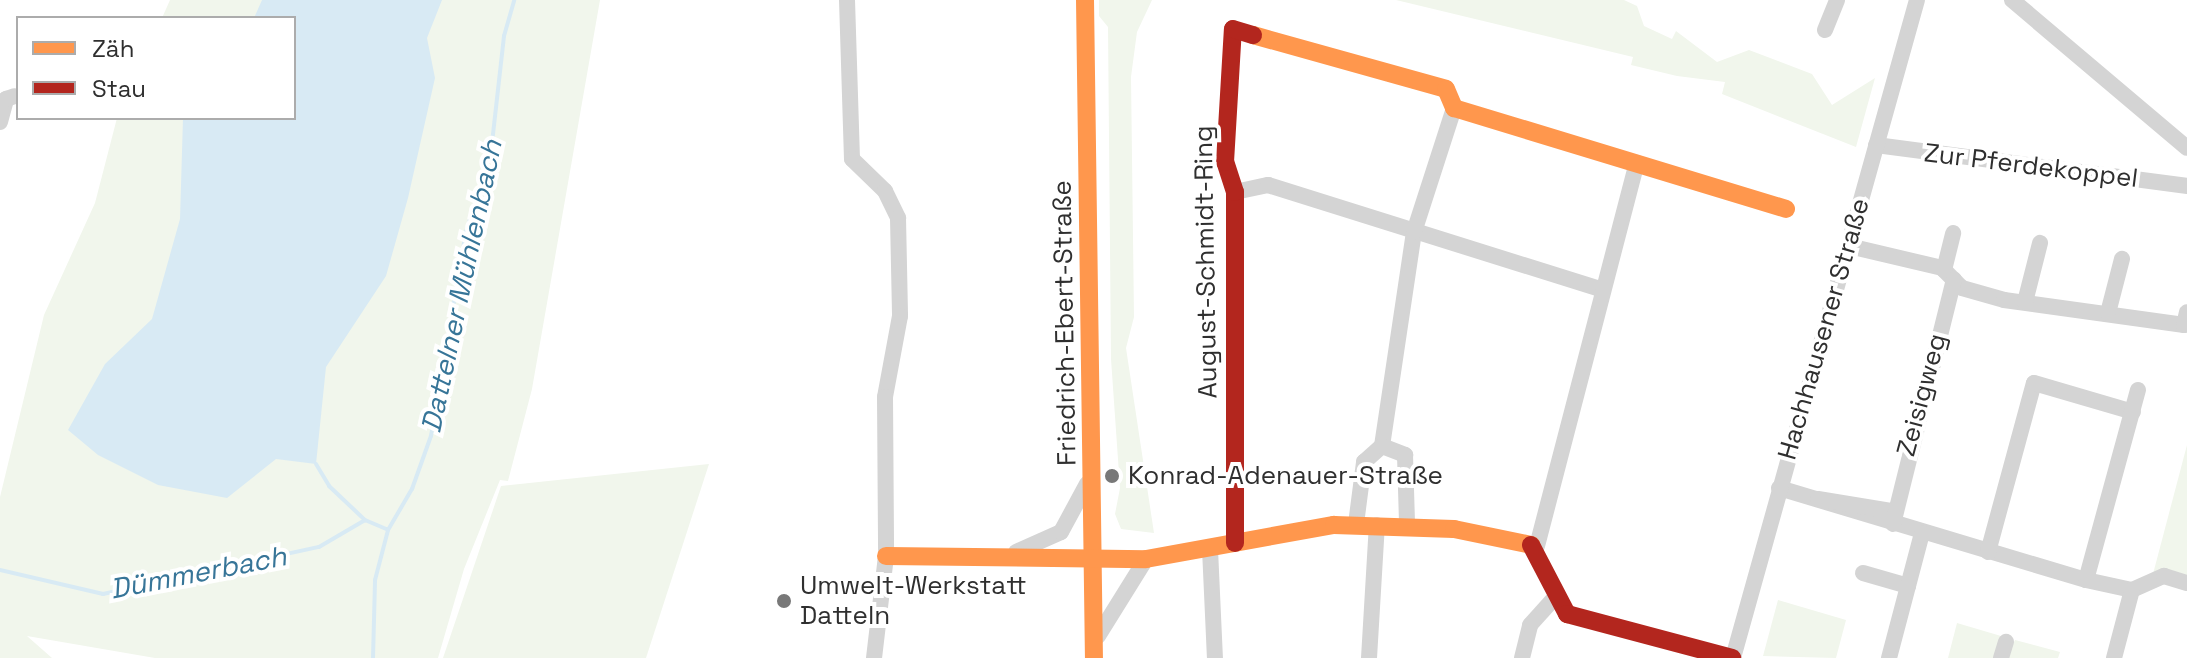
<!DOCTYPE html>
<html>
<head>
<meta charset="utf-8">
<style>
	body { margin:0 }
	#map { position:relative; width:2187px; height:658px; overflow:hidden; background:#fff; font-family:"Space Grotesk",sans-serif }
	div>[style] { position:absolute }
	[style*='--x'] { left:calc(var(--x)*1px); top:calc(var(--y)*1px); width:calc(var(--w)*1px); rotate:calc(var(--a)*1deg) }
	.green>* { inset:0; background:#f1f6ec }
	.water>* { inset:0; background:#d8eaf4 }
	.stream>* { height:4px; margin:-2px; padding:0 2px; transform-origin:2px; border-radius:2px; background:#d8eaf4 }
	.street>* { height:16px; margin:-8px; padding:0 8px; transform-origin:8px; border-radius:8px; background:#d4d4d4 }
	.slow>* { height:18px; margin:-9px; padding:0 9px; transform-origin:9px; border-radius:9px; background:#ff974d }
	.jam>* { height:18px; margin:-9px; padding:0 9px; transform-origin:9px; border-radius:9px; background:#b3261e }
	.dots>* { width:22px; height:22px; translate:-50% -50%; box-sizing:border-box; border:4px solid #fff; border-radius:50% }
	span { translate:-50% -50%; white-space:nowrap; text-align:center; line-height:1.15; -webkit-text-stroke:8px #fff; paint-order:stroke }
	.street-label { font-size:26px; color:#2f2f2f }
	.poi-label { font-size:26px; color:#2f2f2f }
	.left { translate:0 -50%; text-align:left }
	.water-label { font-size:28px; color:#377598; font-style:italic }
	.legend { position:absolute; left:16px; top:16px; width:280px; height:104px; box-sizing:border-box; background:#fff; border:2px solid #acacac; margin:0; padding:10px 14px; list-style:none; font-size:24px; color:#2f2f2f }
	.legend li { display:flex; align-items:center; gap:16px; height:40px }
	.legend b { width:40px; border:2px solid #acacac }
</style>
</head>
<body>
<div id="map">
	<div class="green">
		<i style="clip-path:polygon(170px 0,600px 0,532px 389px,508px 481px,500px 480px,464px 569px,438px 658px,155px 658px,27px 636px,52px 658px,0 658px,0 497px,44px 315px,95px 203px,117px 118px,294px 118px,294px 18px,162px 18px)"></i>
		<i style="clip-path:polygon(1099px 0,1152px 0,1137px 32px,1131px 77px,1134px 317px,1126px 348px,1154px 533px,1121px 529px,1115px 514px,1120px 488px,1111px 359px,1108px 27px,1099px 16px)"></i>
		<i style="clip-path:polygon(1396px 0,1624px 0,1637px 6px,1644px 26px,1672px 39px,1676px 31px,1717px 62px,1749px 50px,1812px 74px,1832px 105px,1875px 78px,1856px 147px,1722px 94px,1725px 82px,1677px 76px,1631px 65px,1633px 57px)"></i>
		<i style="clip-path:polygon(2187px 445px,2187px 575px,2153px 574px)"></i>
		<i style="clip-path:polygon(709px 464px,646px 658px,443px 658px,501px 486px)"></i>
		<i style="clip-path:polygon(1778px 600px,1846px 620px,1836px 658px,1763px 656px)"></i>
		<i style="clip-path:polygon(1957px 623px,2001px 636px,1998px 658px,1948px 658px)"></i>
		<i style="clip-path:polygon(2015px 640px,2060px 652px,2058px 658px,2006px 658px)"></i>
	</div>
	<div class="water">
		<i style="clip-path:polygon(262px 0,442px 0,427px 38px,435px 78px,408px 198px,386px 276px,326px 367px,316px 464px,276px 459px,227px 498px,158px 485px,98px 455px,68px 430px,105px 364px,152px 319px,180px 219px,183px 118px,294px 118px,294px 18px,254px 18px)"></i>
	</div>
	<div class="stream">
		<i style="--x:316;--y:464;--w:26;--a:59"></i>
		<i style="--x:329;--y:486;--w:50;--a:43.4"></i>
		<i style="--x:0;--y:570;--w:106;--a:13.1"></i>
		<i style="--x:103;--y:594;--w:221;--a:-12.3"></i>
		<i style="--x:319;--y:547;--w:53;--a:-30.4"></i>
		<i style="--x:365;--y:520;--w:25;--a:23"></i>
		<i style="--x:373;--y:658;--w:78;--a:-88.5"></i>
		<i style="--x:375;--y:580;--w:52;--a:-75.4"></i>
		<i style="--x:388;--y:530;--w:48;--a:-59.7"></i>
		<i style="--x:412;--y:489;--w:56;--a:-70.3"></i>
		<i style="--x:431;--y:436;--w:207;--a:-80.3"></i>
		<i style="--x:466;--y:232;--w:84;--a:-72.6"></i>
		<i style="--x:491;--y:152;--w:117;--a:-83.6"></i>
		<i style="--x:504;--y:36;--w:37;--a:-74"></i>
	</div>
	<div class="street">
		<i style="--x:847;--y:0;--w:159;--a:88.2"></i>
		<i style="--x:852;--y:159;--w:46;--a:44.1"></i>
		<i style="--x:885;--y:191;--w:30;--a:64"></i>
		<i style="--x:898;--y:218;--w:98;--a:88.8"></i>
		<i style="--x:900;--y:316;--w:82;--a:100.5"></i>
		<i style="--x:885;--y:397;--w:159;--a:89.6"></i>
		<i style="--x:886;--y:556;--w:103;--a:96.7"></i>
		<i style="--x:2012;--y:0;--w:229;--a:40.2"></i>
		<i style="--x:1825;--y:30;--w:32;--a:-68"></i>
		<i style="--x:0;--y:122;--w:24;--a:-75"></i>
		<i style="--x:6;--y:99;--w:9;--a:-18"></i>
		<i style="--x:1876;--y:145;--w:314;--a:7.5"></i>
		<i style="--x:1235;--y:192;--w:34;--a:-12"></i>
		<i style="--x:1268;--y:185;--w:351;--a:17.4"></i>
		<i style="--x:1849;--y:246;--w:96;--a:13.3"></i>
		<i style="--x:1942;--y:268;--w:28;--a:45"></i>
		<i style="--x:1962;--y:288;--w:44;--a:15.9"></i>
		<i style="--x:2004;--y:300;--w:182;--a:7.9"></i>
		<i style="--x:2184;--y:325;--w:13;--a:-77"></i>
		<i style="--x:1944;--y:270;--w:38;--a:-76"></i>
		<i style="--x:2025;--y:302;--w:61;--a:-75.7"></i>
		<i style="--x:2108;--y:313;--w:56;--a:-75.5"></i>
		<i style="--x:1382;--y:446;--w:216;--a:-81.5"></i>
		<i style="--x:1414;--y:232;--w:130;--a:-72.1"></i>
		<i style="--x:1779;--y:488;--w:320;--a:16.7"></i>
		<i style="--x:2086;--y:580;--w:47;--a:12.3"></i>
		<i style="--x:2132;--y:590;--w:35;--a:-24"></i>
		<i style="--x:2164;--y:576;--w:24;--a:17"></i>
		<i style="--x:1818;--y:499;--w:74;--a:9.3"></i>
		<i style="--x:1356;--y:524;--w:63;--a:-82.6"></i>
		<i style="--x:1364;--y:462;--w:24;--a:-42"></i>
		<i style="--x:1382;--y:446;--w:25;--a:21"></i>
		<i style="--x:1405;--y:455;--w:69;--a:88.3"></i>
		<i style="--x:1893;--y:524;--w:252;--a:-76"></i>
		<i style="--x:1537;--y:546;--w:396;--a:-75.4"></i>
		<i style="--x:1210;--y:549;--w:109;--a:87.4"></i>
		<i style="--x:1016;--y:552;--w:49;--a:-24"></i>
		<i style="--x:1061;--y:532;--w:55;--a:-61.6"></i>
		<i style="--x:1988;--y:552;--w:175;--a:-74.8"></i>
		<i style="--x:2034;--y:383;--w:103;--a:16.3"></i>
		<i style="--x:1863;--y:573;--w:47;--a:16.1"></i>
		<i style="--x:2086;--y:580;--w:197;--a:-74.7"></i>
		<i style="--x:1098;--y:636;--w:91;--a:-58.1"></i>
		<i style="--x:1369;--y:658;--w:133;--a:-86.6"></i>
		<i style="--x:1522;--y:658;--w:34;--a:-76"></i>
		<i style="--x:1530;--y:625;--w:40;--a:-48"></i>
		<i style="--x:1733;--y:658;--w:683;--a:-74.38"></i>
		<i style="--x:1889;--y:658;--w:129;--a:-75.2"></i>
		<i style="--x:2001;--y:658;--w:17;--a:-73"></i>
		<i style="--x:2114;--y:658;--w:70;--a:-75.2"></i>
	</div>
	<div class="slow">
		<i style="--x:1085;--y:0;--w:658;--a:89.22"></i>
		<i style="--x:1253;--y:35;--w:200;--a:15.6"></i>
		<i style="--x:1446;--y:89;--w:21;--a:67"></i>
		<i style="--x:1454;--y:108;--w:347;--a:16.9"></i>
		<i style="--x:886;--y:556;--w:260;--a:0.7"></i>
		<i style="--x:1146;--y:559;--w:191;--a:-10.3"></i>
		<i style="--x:1334;--y:525;--w:120;--a:1.9"></i>
		<i style="--x:1454;--y:529;--w:79;--a:11.7"></i>
	</div>
	<div class="jam">
		<i style="--x:1235;--y:543;--w:351;--a:-90"></i>
		<i style="--x:1235;--y:192;--w:32;--a:-108"></i>
		<i style="--x:1225;--y:162;--w:133;--a:-86.6"></i>
		<i style="--x:1233;--y:29;--w:21;--a:17"></i>
		<i style="--x:1531;--y:545;--w:78;--a:62.4"></i>
		<i style="--x:1567;--y:614;--w:171;--a:14.9"></i>
	</div>
	<div class="dots">
		<i style="left:1112px;top:476px;background:#787878"></i>
		<i style="left:784px;top:601px;background:#787878"></i>
	</div>
	<div class="street-label">
		<span style="left:2031px;top:166px;rotate:7deg">Zur Pferdekoppel</span>
		<span style="left:1206px;top:262px;rotate:-91deg">August-Schmidt-Ring</span>
		<span style="left:1065px;top:323px;rotate:-91deg">Friedrich-Ebert-Straße</span>
		<span style="left:1824px;top:329px;rotate:-74deg">Hachhausener Straße</span>
		<span style="left:1922px;top:395px;rotate:-75deg">Zeisigweg</span>
	</div>
	<div class="poi-label">
		<span class="left" style="left:1128px;top:476px">Konrad-Adenauer-Straße</span>
		<span class="left" style="left:800px;top:601px">Umwelt-Werkstatt<br>Datteln</span>
	</div>
	<div class="water-label">
		<span style="left:461px;top:286px;rotate:-78deg">Dattelner Mühlenbach</span>
		<span style="left:198px;top:572px;rotate:-11deg">Dümmerbach</span>
	</div>
	<ul class="legend">
	<li><b style="height:10px;background:#ff974d"></b>Zäh</li>
	<li><b style="height:10px;background:#b3261e"></b>Stau</li>
	</ul>
</div>
</body>
</html>
